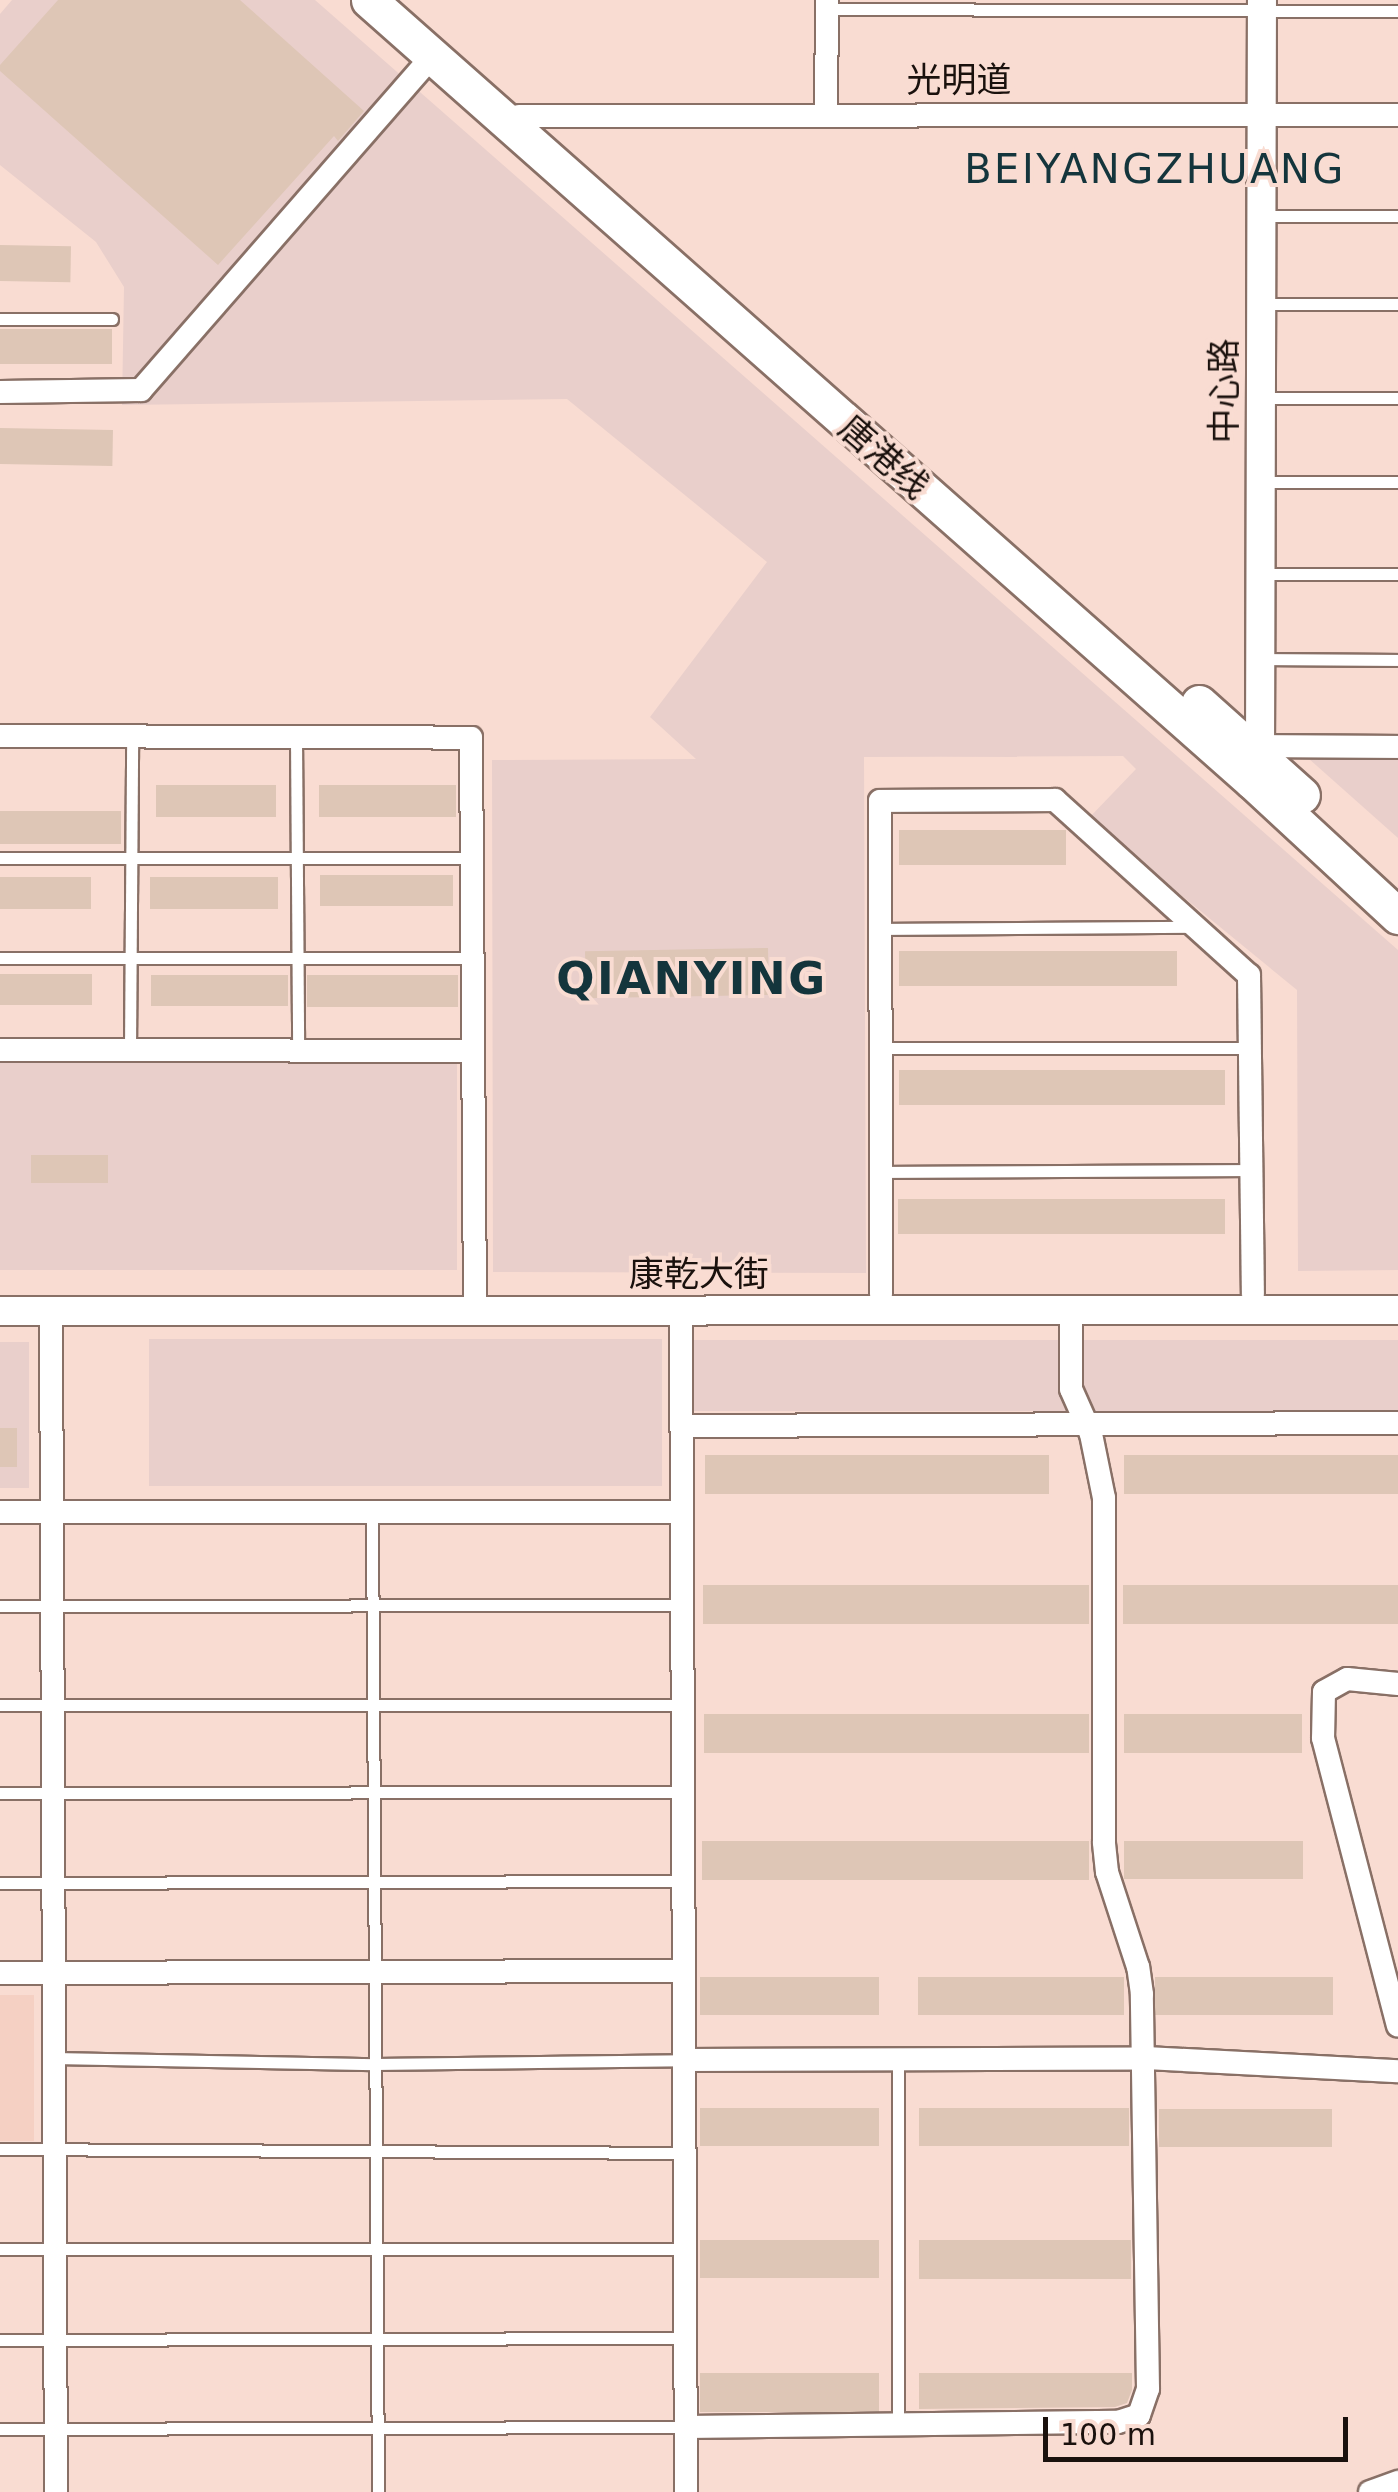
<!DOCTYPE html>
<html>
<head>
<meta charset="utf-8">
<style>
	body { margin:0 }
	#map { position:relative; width:1398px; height:2492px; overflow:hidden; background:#f9dcd2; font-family:"DejaVu Sans","Noto Sans SC",sans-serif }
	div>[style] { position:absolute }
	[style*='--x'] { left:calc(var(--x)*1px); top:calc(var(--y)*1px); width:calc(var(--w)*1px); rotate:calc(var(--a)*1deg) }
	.commercial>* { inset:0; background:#e9cfcb; transform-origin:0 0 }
	.built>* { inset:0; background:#f5d0c3; transform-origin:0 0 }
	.building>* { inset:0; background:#dec6b6; transform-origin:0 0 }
	.roads { filter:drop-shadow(2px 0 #897066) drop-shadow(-2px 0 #897066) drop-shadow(0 2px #897066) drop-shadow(0 -2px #897066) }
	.service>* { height:11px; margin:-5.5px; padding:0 5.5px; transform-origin:5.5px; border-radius:5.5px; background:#fff }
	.minor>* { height:22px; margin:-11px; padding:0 11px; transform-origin:11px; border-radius:11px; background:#fff }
	.tertiary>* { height:28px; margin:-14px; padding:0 14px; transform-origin:14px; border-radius:14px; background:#fff }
	.trunk>* { height:35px; margin:-17.5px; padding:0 17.5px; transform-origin:17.5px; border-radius:17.5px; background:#fff }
	span { translate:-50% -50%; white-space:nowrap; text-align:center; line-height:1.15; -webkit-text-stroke:8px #f9dcd2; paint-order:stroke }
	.street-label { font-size:35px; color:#1a110d }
	.quarter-label { font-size:40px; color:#14353c; letter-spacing:2.5px }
	.district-label { font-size:45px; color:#14353c; font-weight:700; letter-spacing:2.5px }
	.scale { position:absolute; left:1043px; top:2417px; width:305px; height:45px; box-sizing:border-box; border:5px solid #1a110d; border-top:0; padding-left:12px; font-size:30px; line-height:35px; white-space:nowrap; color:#1a110d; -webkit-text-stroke:8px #f9dcd2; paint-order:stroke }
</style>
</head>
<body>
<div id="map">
	<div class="commercial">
		<i style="clip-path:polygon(12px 0,315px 0,1398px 950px,1398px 1270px,1298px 1271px,1297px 990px,1088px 819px,1136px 769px,1123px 756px,864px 757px,866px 1273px,493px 1272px,492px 760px,696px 759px,650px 717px,767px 562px,567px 399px,122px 405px,124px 287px,96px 242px,0 165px,0 14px)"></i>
		<i style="clip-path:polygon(1308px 758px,1398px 758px,1398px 838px)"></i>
		<i style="left:457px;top:1063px;width:207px;height:457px;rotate:90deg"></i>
		<i style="left:662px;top:1339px;width:147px;height:513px;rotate:90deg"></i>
		<i style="left:693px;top:1340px;width:705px;height:71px"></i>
		<i style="left:0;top:1342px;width:29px;height:146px"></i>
	</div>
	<div class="built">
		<i style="left:0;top:1995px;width:34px;height:146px"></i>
	</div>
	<div class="building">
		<i style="clip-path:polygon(58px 0,240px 0,364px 111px,338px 141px,334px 136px,218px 265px,0 71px,0 65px)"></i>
		<i style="left:0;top:245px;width:71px;height:36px;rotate:1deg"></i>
		<i style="left:0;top:329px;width:112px;height:35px"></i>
		<i style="left:0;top:428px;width:113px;height:36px;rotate:1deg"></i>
		<i style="left:156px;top:785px;width:120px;height:32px"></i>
		<i style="left:319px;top:785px;width:137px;height:32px"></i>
		<i style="left:0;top:811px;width:121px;height:33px"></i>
		<i style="left:899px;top:830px;width:167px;height:35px"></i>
		<i style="left:320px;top:875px;width:133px;height:31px"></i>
		<i style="left:0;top:877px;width:91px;height:32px"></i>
		<i style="left:150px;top:877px;width:128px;height:32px"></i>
		<i style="left:768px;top:948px;width:47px;height:183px;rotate:89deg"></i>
		<i style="left:899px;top:951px;width:278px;height:35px"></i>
		<i style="left:0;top:974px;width:92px;height:31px"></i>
		<i style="left:151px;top:975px;width:137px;height:31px"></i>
		<i style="left:307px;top:975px;width:151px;height:32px"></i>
		<i style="left:899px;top:1070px;width:326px;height:35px"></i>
		<i style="left:31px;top:1155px;width:77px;height:28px"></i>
		<i style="left:898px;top:1199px;width:327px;height:35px"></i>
		<i style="left:0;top:1428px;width:17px;height:39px"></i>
		<i style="left:705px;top:1455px;width:344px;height:39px"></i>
		<i style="left:1124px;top:1455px;width:274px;height:39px"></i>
		<i style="left:703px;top:1585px;width:386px;height:39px"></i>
		<i style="left:1123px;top:1585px;width:275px;height:39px"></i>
		<i style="left:1089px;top:1714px;width:39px;height:385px;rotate:90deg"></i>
		<i style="left:1124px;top:1714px;width:178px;height:39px"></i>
		<i style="left:702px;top:1841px;width:387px;height:39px"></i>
		<i style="left:1124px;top:1841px;width:179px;height:38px"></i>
		<i style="left:700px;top:1977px;width:179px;height:38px"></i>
		<i style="left:918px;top:1977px;width:206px;height:38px"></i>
		<i style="left:1155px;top:1977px;width:178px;height:38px"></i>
		<i style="left:700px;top:2108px;width:179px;height:38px"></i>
		<i style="left:919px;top:2108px;width:210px;height:38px"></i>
		<i style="left:1159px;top:2109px;width:173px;height:38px"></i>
		<i style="left:700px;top:2240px;width:179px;height:38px"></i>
		<i style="left:919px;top:2240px;width:212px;height:39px"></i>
		<i style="left:700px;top:2373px;width:179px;height:39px"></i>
		<i style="clip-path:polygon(919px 2373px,1132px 2373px,1132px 2390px,1127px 2403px,1115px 2407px,919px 2409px)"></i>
	</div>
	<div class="roads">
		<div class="service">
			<i style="--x:827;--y:9;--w:571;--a:0.2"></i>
			<i style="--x:1262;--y:216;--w:136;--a:0"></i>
			<i style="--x:1262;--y:304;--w:136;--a:0"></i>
			<i style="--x:0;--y:319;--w:112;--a:0"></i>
			<i style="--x:1261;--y:398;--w:137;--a:0"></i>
			<i style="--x:1261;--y:482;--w:137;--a:0"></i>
			<i style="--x:1261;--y:574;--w:137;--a:0"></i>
			<i style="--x:1260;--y:659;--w:138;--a:0.4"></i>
			<i style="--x:296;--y:737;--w:313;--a:89.6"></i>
			<i style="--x:0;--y:858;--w:472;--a:0"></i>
			<i style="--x:880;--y:929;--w:311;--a:-0.4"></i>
			<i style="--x:0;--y:958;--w:472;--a:0"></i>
			<i style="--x:880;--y:1048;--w:370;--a:0"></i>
			<i style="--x:130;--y:1050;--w:313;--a:-89.6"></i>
			<i style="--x:880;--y:1172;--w:371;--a:-0.3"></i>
			<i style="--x:372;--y:1512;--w:980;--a:89.65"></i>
			<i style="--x:0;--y:1606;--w:682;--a:-0.08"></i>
			<i style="--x:0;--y:1705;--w:683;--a:0"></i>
			<i style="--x:0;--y:1793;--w:683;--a:-0.08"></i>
			<i style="--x:0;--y:1883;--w:683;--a:-0.17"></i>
			<i style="--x:54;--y:2058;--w:321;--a:1.1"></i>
			<i style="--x:375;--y:2064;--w:309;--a:-0.7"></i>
			<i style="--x:898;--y:2060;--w:361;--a:90"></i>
			<i style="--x:0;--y:2149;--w:685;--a:0.33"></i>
			<i style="--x:0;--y:2249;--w:685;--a:0"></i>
			<i style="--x:0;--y:2340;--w:685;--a:-0.17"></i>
			<i style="--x:0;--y:2429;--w:686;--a:-0.17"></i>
		</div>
		<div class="minor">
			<i style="--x:826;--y:115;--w:115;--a:-89.5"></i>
			<i style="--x:519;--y:116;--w:879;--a:-0.07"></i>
			<i style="--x:0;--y:392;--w:141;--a:-0.8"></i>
			<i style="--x:141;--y:390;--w:442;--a:-48.9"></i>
			<i style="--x:0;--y:736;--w:471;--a:0.2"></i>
			<i style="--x:471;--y:738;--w:573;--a:89.6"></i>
			<i style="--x:1259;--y:746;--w:139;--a:0.4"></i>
			<i style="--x:0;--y:1050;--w:473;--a:0.1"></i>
			<i style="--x:881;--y:1294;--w:493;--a:-90.1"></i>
			<i style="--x:880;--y:801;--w:175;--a:-0.3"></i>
			<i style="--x:1055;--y:800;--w:261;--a:42.1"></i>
			<i style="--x:1249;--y:975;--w:319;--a:89.3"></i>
			<i style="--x:51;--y:1311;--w:1181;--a:89.76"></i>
			<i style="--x:681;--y:1311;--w:1181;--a:89.76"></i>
			<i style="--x:681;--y:1426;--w:717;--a:-0.24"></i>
			<i style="--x:0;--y:1512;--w:682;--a:0"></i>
			<i style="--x:1398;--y:1684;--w:51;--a:-174.4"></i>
			<i style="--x:1347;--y:1679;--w:26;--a:151"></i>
			<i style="--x:1324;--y:1692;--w:46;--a:91.2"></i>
			<i style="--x:1323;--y:1738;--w:297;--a:75.4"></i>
			<i style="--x:0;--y:1973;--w:684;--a:-0.17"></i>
			<i style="--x:684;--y:2060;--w:462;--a:-0.2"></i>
			<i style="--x:1146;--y:2058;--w:252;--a:3"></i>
			<i style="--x:686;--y:2427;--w:432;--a:-0.7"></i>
			<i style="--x:1118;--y:2422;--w:22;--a:-18"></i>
			<i style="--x:1139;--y:2415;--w:28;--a:-71"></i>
			<i style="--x:1148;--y:2389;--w:395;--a:-90.9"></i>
			<i style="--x:1142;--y:1994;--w:27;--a:-98"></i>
			<i style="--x:1138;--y:1967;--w:100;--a:-108.1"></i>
			<i style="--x:1107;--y:1872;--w:30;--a:-96"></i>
			<i style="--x:1104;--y:1842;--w:344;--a:-90"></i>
			<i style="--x:1104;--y:1498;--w:65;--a:-101.5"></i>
			<i style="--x:1091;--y:1434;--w:49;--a:-114"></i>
			<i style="--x:1071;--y:1389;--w:79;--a:-90"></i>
			<i style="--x:1370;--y:2492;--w:30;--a:-20"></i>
		</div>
		<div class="tertiary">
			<i style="--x:1256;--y:768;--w:14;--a:-73"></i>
			<i style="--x:1260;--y:755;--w:755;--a:-89.85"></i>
			<i style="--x:0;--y:1311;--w:1398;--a:-0.04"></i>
		</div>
		<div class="trunk">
			<i style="--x:369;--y:0;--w:1179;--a:41.49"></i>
			<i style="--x:1252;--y:781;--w:199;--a:42.8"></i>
			<i style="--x:1199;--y:703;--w:138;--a:41.8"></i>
		</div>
	</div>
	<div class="street-label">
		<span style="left:959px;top:80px">光明道</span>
		<span style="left:1224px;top:391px;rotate:-90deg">中心路</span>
		<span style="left:884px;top:457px;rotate:41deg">唐港线</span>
		<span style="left:699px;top:1274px">康乾大街</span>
	</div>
	<div class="quarter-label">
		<span style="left:1155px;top:169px">BEIYANGZHUANG</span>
	</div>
	<div class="district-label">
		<span style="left:692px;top:979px">QIANYING</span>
	</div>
	<div class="scale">100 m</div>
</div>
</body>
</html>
